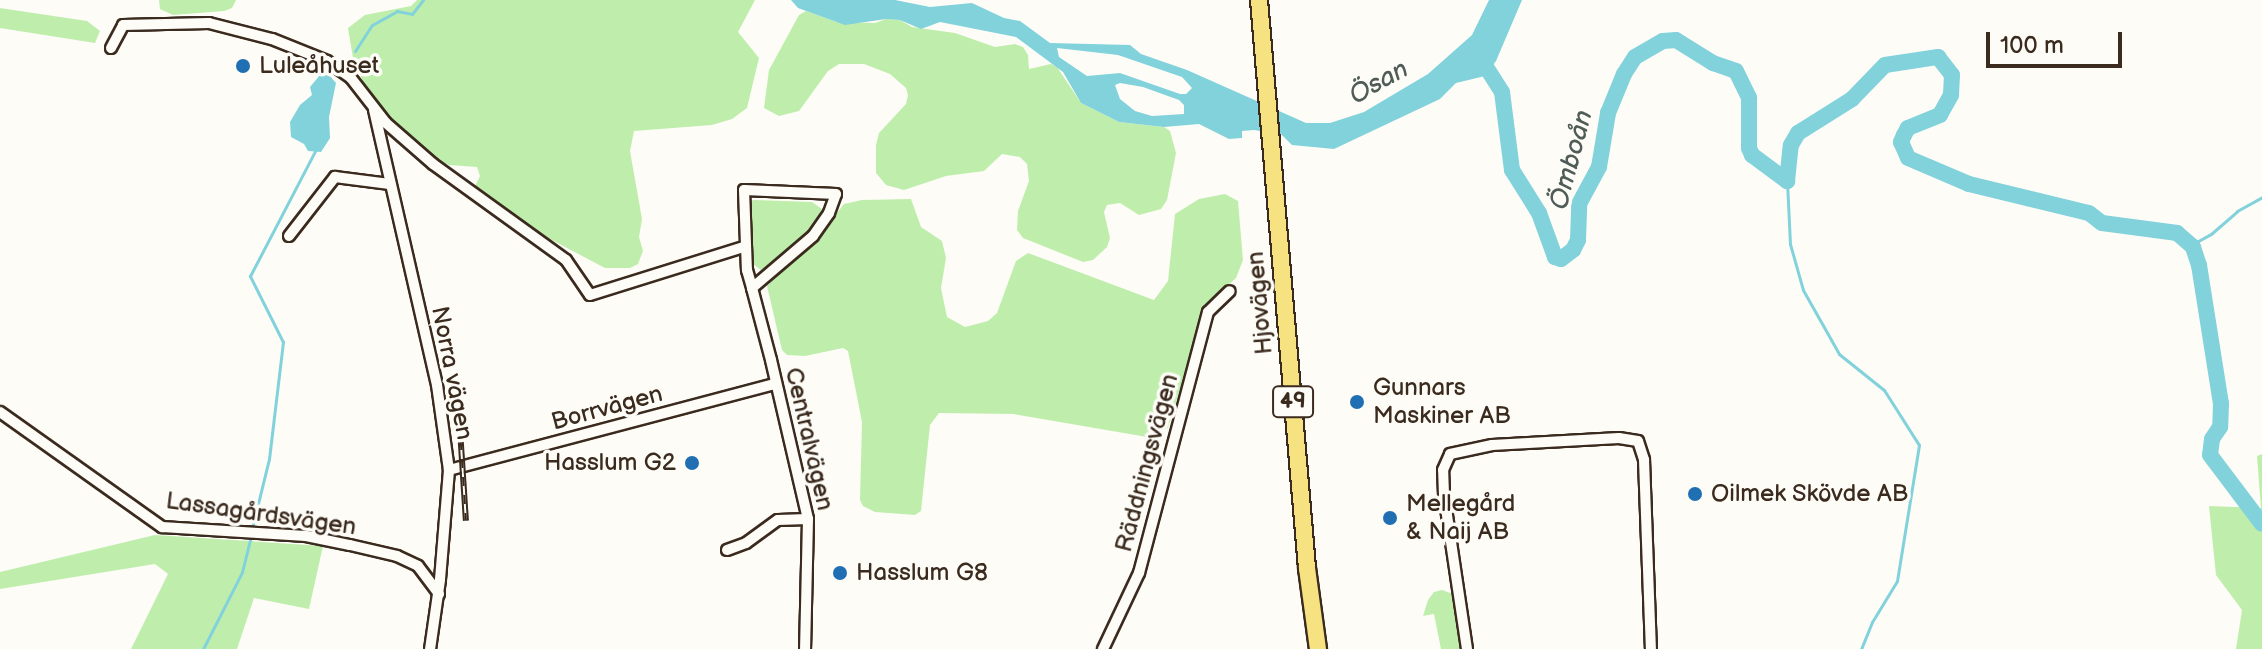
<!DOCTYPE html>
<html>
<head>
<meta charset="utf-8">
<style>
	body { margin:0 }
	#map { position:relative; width:2262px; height:649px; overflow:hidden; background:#fdfcf7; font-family:"Balsamiq Sans",sans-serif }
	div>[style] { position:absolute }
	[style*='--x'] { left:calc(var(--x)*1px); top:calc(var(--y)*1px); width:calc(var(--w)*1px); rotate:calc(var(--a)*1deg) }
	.green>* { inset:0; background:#bfeeac }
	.water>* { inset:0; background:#82d2dc }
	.stream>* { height:3px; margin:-1.5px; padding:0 1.5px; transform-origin:1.5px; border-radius:1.5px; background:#82d2dc }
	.river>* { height:16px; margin:-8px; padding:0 8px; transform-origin:8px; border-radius:8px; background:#82d2dc }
	.roads { filter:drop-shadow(2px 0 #3b2a1e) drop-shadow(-2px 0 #3b2a1e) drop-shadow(0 2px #3b2a1e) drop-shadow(0 -2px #3b2a1e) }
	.street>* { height:10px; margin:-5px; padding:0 5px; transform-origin:5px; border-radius:5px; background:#fdfcf7 }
	.primary>* { height:16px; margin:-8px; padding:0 8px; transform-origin:8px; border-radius:8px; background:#f7e281 }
	.rail>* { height:6px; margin-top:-3px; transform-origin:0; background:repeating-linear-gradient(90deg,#fdfcf7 0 9px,#3b2a1e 0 18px); box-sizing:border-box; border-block:2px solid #3b2a1e }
	.dots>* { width:22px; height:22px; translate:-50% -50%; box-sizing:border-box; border:4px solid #fdfcf7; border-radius:50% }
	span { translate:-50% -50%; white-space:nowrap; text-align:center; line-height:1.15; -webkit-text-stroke:7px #fdfcf7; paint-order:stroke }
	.shield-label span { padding:2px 6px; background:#fdfcf7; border:2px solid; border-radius:6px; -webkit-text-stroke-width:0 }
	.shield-label { font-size:22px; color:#3b2a1e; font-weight:700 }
	.poi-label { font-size:24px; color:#3b2a1e }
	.left { translate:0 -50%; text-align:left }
	.right { translate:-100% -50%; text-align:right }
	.street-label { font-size:24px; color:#3b2a1e }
	.water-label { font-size:26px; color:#505c57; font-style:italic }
	.scale { position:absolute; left:1986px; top:32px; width:136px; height:36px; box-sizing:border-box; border:4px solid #3b2a1e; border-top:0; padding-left:10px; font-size:24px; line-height:28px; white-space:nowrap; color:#3b2a1e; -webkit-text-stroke:6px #fdfcf7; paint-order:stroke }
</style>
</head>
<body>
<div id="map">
	<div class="green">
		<i style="clip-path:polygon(159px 0,236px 0,232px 8px,224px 11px,173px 15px,160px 9px)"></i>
		<i style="clip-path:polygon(417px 0,755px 0,738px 32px,759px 58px,747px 108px,732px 119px,712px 125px,634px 131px,630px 151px,642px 219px,639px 237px,643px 251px,638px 264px,630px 268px,605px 268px,550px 239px,479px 191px,475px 186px,480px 176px,477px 167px,449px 165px,435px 159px,392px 120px,365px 86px,353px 58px,348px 28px,365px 15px,411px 6px)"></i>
		<i style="clip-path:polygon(0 8px,87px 21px,100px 31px,95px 43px,0 28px)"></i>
		<i style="clip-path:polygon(806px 11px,837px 22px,875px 23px,886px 19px,900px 20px,912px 27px,955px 33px,995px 47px,1015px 44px,1023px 47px,1028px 55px,1029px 69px,1051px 64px,1057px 67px,1081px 103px,1119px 122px,1164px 127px,1170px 131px,1176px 153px,1167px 200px,1161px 209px,1139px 215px,1120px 203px,1107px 205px,1104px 212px,1110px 238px,1107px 247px,1093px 260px,1083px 262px,1023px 238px,1017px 230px,1018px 211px,1029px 181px,1027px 164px,1020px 157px,1002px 154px,984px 171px,946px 176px,904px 190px,886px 185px,876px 173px,876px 145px,879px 133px,906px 104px,908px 95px,906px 88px,890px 74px,864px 64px,839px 64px,828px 71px,799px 111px,779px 116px,764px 108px,769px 70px,799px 15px)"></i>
		<i style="clip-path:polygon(1225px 194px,1238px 201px,1243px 260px,1236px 278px,1205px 307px,1168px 428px,1147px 437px,1013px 414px,939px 413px,930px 425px,921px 511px,915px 515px,875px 512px,863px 506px,860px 500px,862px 422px,848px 351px,843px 348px,805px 356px,787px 355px,782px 350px,767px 286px,816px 239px,844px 204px,862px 200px,911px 199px,921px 227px,942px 241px,946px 258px,941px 288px,947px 317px,965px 327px,988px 321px,997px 313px,1016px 261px,1028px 253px,1154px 300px,1168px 281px,1175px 214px,1199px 199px)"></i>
		<i style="clip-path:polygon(753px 200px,812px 202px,822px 209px,809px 233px,761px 270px,753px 264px,750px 246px,749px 203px)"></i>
		<i style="clip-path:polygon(2262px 454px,2262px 649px,2236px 649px,2242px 610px,2216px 575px,2209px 506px,2261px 508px,2257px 456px)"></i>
		<i style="clip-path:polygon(155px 535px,323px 546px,309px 609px,254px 598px,237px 649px,131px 649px,168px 574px,155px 564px,0 589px,0 572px)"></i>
		<i style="clip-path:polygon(1442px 590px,1453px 594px,1461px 649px,1441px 649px,1434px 614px,1423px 616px,1428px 600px,1434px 592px)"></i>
	</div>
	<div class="water">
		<i style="clip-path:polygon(evenodd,791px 0,895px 0,930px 7px,972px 3px,1004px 18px,1020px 21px,1050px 43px,1130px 45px,1141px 54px,1187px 70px,1306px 123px,1330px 123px,1364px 112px,1428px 74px,1472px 35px,1489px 0,1522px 0,1496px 61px,1485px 76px,1456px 83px,1440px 99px,1334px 149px,1292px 145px,1281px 134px,1254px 130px,1242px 131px,1242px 138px,1229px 139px,1199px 124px,1164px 127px,1119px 122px,1081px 103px,1063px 72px,1016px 37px,940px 22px,921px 29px,900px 20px,886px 19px,845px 25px,798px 8px,791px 0,1057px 48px,1118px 55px,1182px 77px,1192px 88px,1186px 94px,1180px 94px,1120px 73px,1087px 76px,1059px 57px,1057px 48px,791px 0,1120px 83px,1143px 87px,1179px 100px,1184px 105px,1184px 114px,1152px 116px,1135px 111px,1120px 99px,1115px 85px,1120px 83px)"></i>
		<i style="clip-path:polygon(320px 75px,329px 75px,336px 83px,329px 117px,330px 138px,321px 152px,308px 151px,304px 144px,291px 137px,290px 122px,300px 105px,312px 95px,310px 87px)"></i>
	</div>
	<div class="stream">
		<i style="--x:355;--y:51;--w:31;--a:-57"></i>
		<i style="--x:372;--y:25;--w:29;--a:-29"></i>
		<i style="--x:397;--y:11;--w:15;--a:11"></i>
		<i style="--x:412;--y:14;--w:18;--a:-52"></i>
		<i style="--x:1787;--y:181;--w:63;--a:87.3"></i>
		<i style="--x:1790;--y:244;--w:48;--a:74.2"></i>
		<i style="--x:1803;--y:290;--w:73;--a:60.6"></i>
		<i style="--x:1839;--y:354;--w:58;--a:38.7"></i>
		<i style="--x:1884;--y:390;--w:65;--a:57.5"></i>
		<i style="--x:1919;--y:445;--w:138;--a:99.2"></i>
		<i style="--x:1897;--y:581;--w:48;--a:121.4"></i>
		<i style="--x:1872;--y:622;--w:29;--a:112"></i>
		<i style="--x:2191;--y:245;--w:23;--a:-29"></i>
		<i style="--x:2211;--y:234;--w:35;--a:-41"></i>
		<i style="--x:2237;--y:211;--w:29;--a:-29"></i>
		<i style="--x:252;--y:528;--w:71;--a:-76.2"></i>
		<i style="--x:269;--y:459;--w:118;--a:-83.2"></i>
		<i style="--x:283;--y:342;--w:74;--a:-116.6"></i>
		<i style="--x:250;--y:276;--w:143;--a:-62.5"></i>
		<i style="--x:203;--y:649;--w:86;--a:-63.1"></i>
		<i style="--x:242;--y:572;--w:38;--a:-76"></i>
	</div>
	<div class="river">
		<i style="--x:1479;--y:56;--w:43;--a:57.4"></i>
		<i style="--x:1502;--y:92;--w:79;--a:82.7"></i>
		<i style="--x:1512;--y:170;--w:51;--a:57.9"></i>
		<i style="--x:1539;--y:213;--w:47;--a:70"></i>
		<i style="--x:1555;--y:257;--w:6;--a:18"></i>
		<i style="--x:1561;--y:259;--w:15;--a:-37"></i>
		<i style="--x:1573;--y:250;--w:11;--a:-63"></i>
		<i style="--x:1578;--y:240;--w:36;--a:-88"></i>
		<i style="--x:1579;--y:204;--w:42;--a:-61.6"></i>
		<i style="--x:1599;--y:167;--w:55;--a:-80.5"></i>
		<i style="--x:1608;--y:113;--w:42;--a:-67.7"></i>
		<i style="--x:1624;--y:74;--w:20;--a:-57"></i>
		<i style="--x:1635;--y:57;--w:32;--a:-30"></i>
		<i style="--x:1663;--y:41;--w:13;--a:-4"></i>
		<i style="--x:1676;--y:40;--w:44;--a:31.9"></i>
		<i style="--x:1713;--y:63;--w:24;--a:19"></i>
		<i style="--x:1736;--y:71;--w:30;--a:64"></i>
		<i style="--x:1749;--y:98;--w:50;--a:90"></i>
		<i style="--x:1749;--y:148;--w:8;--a:67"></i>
		<i style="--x:1752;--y:155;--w:44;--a:36.6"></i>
		<i style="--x:1787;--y:181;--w:36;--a:-84"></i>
		<i style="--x:1791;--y:145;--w:14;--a:-60"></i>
		<i style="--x:1798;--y:133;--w:64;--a:-32.2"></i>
		<i style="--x:1852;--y:99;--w:47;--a:-45.9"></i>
		<i style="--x:1885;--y:65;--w:54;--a:-8.6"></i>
		<i style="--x:1938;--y:57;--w:23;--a:52"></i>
		<i style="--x:1952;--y:75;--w:20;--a:93"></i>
		<i style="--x:1951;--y:95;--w:23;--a:119"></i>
		<i style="--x:1940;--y:115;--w:35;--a:158"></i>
		<i style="--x:1908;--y:128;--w:8;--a:120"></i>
		<i style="--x:1904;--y:135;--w:8;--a:113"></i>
		<i style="--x:1901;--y:142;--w:17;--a:66"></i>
		<i style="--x:1908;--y:158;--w:66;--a:23.1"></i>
		<i style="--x:1969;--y:184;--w:123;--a:13.6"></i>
		<i style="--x:2089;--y:213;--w:16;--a:38"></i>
		<i style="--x:2102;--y:223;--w:76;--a:7.6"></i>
		<i style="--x:2177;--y:233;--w:21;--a:41"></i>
		<i style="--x:2193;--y:247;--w:19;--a:72"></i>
		<i style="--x:2199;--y:265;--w:141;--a:81"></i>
		<i style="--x:2221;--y:404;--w:23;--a:92"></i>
		<i style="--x:2220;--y:427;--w:14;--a:124"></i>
		<i style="--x:2212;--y:439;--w:16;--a:97"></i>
		<i style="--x:2210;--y:455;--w:86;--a:53"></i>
	</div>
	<div class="roads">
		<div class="street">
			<i style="--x:111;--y:48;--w:26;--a:-62"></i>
			<i style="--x:123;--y:25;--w:86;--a:-1.3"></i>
			<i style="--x:209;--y:23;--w:65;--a:14.3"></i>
			<i style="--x:272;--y:39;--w:59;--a:21.8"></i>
			<i style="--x:327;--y:61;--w:29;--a:35"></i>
			<i style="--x:351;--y:78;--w:57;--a:52.1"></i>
			<i style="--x:386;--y:123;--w:62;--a:41.1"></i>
			<i style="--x:433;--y:164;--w:164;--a:35.8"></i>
			<i style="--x:566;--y:260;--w:42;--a:55.6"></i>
			<i style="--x:590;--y:295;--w:160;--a:-17.4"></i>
			<i style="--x:374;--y:110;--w:282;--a:77.1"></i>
			<i style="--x:437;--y:385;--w:86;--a:82"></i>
			<i style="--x:449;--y:470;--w:110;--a:94.7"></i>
			<i style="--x:440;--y:580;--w:70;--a:98.2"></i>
			<i style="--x:289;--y:236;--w:75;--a:-52.1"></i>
			<i style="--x:335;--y:177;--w:55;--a:7.3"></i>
			<i style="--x:752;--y:288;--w:80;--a:-40.4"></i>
			<i style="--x:813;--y:236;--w:28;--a:-55"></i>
			<i style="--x:829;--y:213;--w:20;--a:-70"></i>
			<i style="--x:836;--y:194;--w:92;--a:-177.5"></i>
			<i style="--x:744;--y:190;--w:80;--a:87.9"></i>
			<i style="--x:747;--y:270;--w:19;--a:74"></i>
			<i style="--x:752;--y:288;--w:74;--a:75.2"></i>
			<i style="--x:771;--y:360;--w:163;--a:76.9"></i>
			<i style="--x:808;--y:519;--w:130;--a:91.3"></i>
			<i style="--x:0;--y:412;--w:199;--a:35.4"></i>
			<i style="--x:162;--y:527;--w:144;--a:3.6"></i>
			<i style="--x:306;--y:536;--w:45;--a:11.6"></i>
			<i style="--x:350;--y:545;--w:48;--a:13.2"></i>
			<i style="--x:397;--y:556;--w:23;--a:25"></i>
			<i style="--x:418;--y:566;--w:35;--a:53"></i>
			<i style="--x:449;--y:470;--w:337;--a:-14.8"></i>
			<i style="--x:727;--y:550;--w:20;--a:-20"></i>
			<i style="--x:746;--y:543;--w:39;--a:-36"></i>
			<i style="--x:778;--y:520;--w:30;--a:-2"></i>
			<i style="--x:1103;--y:649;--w:84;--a:-64.7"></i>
			<i style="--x:1139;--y:573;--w:270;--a:-75.2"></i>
			<i style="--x:1208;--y:312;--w:30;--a:-44"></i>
			<i style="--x:1467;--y:649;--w:156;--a:-98.5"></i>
			<i style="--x:1444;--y:495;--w:25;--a:-92"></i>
			<i style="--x:1443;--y:470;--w:17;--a:-66"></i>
			<i style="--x:1450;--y:454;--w:43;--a:-12.1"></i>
			<i style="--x:1492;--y:445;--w:127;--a:-3.2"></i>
			<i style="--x:1619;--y:438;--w:19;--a:9"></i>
			<i style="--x:1638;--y:441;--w:20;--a:72"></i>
			<i style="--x:1644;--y:460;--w:189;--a:87.9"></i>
		</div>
		<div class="primary">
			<i style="--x:1259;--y:0;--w:570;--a:85.17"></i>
			<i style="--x:1307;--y:568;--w:82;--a:82.3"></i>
		</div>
	</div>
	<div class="rail">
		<i style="--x:459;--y:414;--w:107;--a:86.3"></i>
	</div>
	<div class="dots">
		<i style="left:243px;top:66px;background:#1f6fb2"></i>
		<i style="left:1357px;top:402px;background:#1f6fb2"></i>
		<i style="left:692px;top:463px;background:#1f6fb2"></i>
		<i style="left:1695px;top:494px;background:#1f6fb2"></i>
		<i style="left:1390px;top:518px;background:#1f6fb2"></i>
		<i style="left:840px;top:573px;background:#1f6fb2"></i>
	</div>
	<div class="shield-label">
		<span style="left:1293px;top:402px">49</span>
	</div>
	<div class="poi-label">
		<span class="left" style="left:259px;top:66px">Luleåhuset</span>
		<span class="left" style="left:1373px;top:402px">Gunnars<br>Maskiner AB</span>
		<span class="right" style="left:676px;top:463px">Hasslum G2</span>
		<span class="left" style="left:1711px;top:494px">Oilmek Skövde AB</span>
		<span class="left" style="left:1406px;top:518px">Mellegård<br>&amp; Naij AB</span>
		<span class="left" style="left:856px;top:573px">Hasslum G8</span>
	</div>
	<div class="street-label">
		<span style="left:1260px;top:303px;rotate:-95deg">Hjovägen</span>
		<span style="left:452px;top:373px;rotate:79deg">Norra vägen</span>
		<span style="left:607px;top:408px;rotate:-15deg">Borrvägen</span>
		<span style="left:809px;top:439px;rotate:77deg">Centralvägen</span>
		<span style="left:1147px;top:463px;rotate:-75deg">Räddningsvägen</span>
		<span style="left:261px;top:514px;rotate:8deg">Lassagårdsvägen</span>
	</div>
	<div class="water-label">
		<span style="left:1379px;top:83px;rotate:-29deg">Ösan</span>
		<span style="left:1572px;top:160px;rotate:-75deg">Ömboån</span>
	</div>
	<div class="scale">100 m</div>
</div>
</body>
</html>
